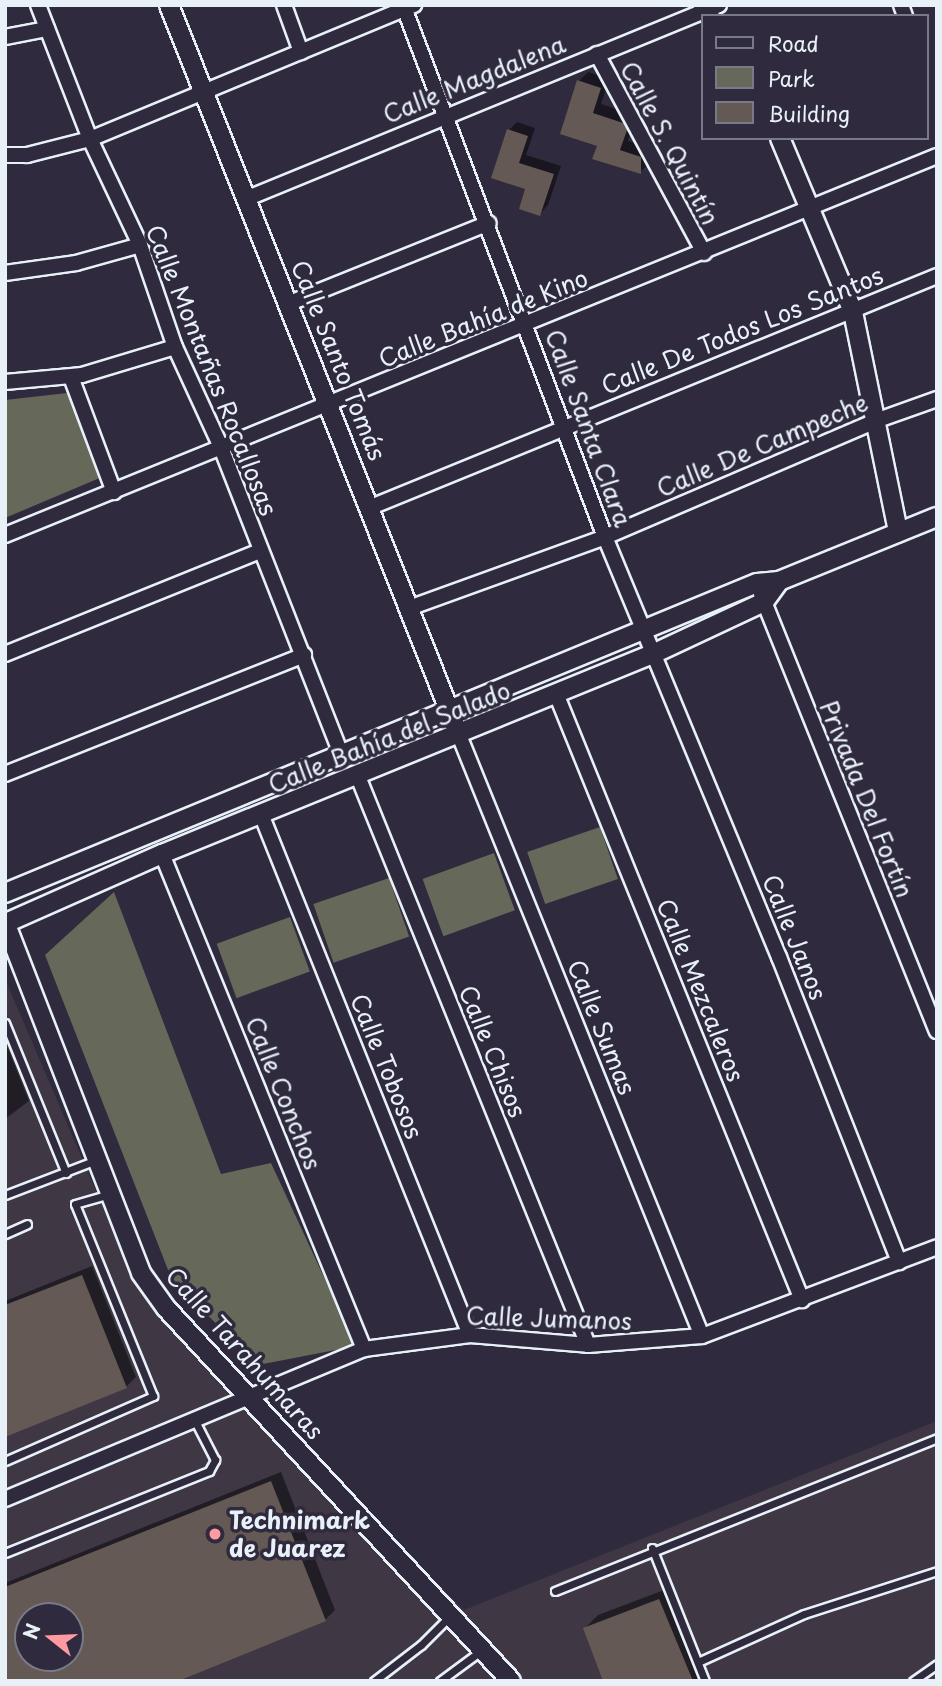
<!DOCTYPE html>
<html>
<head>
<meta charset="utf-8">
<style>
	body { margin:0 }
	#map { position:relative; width:942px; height:1686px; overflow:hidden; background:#2f2a3d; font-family:"Playpen Sans",sans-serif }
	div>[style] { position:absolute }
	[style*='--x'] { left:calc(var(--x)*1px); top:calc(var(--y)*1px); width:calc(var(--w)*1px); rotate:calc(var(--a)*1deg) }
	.built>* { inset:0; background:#3f3844 }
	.green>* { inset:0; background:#66685a; transform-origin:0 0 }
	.shadow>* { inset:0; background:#0007 }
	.building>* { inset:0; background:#655955 }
	.roads { filter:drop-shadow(2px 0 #e8f1f8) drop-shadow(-2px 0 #e8f1f8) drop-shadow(0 2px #e8f1f8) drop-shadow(0 -2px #e8f1f8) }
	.service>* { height:7px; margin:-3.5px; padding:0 3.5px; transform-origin:3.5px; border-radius:3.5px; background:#2f2a3d }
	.minor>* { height:14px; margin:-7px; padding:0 7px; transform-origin:7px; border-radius:7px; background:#2f2a3d }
	.tertiary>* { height:18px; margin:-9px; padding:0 9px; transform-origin:9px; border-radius:9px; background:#2f2a3d }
	.dots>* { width:19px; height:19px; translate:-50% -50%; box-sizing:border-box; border:4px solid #2f2a3d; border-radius:50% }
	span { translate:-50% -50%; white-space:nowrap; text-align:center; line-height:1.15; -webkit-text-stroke:7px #2f2a3d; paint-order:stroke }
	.street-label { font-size:24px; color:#e8f1f8 }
	.poi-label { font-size:24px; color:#e8f1f8; font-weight:700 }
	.left { translate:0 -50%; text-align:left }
	.frame { position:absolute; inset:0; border:7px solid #e8f1f8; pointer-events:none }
	.legend { position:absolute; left:701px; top:14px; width:228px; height:126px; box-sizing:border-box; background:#2f2a3d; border:2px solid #797a88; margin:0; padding:9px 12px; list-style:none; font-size:21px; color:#e8f1f8 }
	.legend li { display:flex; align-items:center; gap:14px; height:35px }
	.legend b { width:35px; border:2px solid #797a88 }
	.north { position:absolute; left:14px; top:1602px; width:70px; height:70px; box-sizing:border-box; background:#2f2a3d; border:2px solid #797a88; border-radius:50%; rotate:288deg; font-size:19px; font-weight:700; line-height:28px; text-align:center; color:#e8f1f8 }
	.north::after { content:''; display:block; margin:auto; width:24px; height:32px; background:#ff9aa2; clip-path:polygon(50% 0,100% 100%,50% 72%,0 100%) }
</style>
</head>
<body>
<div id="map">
	<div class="built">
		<i style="clip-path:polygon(evenodd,5px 979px,138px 1289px,464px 1610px,937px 1421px,937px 1681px,5px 1681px,5px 979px,28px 1616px,70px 1616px,70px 1658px,28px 1658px,28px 1616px)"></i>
	</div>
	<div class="green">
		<i style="clip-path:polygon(67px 393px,102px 477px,5px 518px,5px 400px)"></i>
		<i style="left:600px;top:827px;width:55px;height:77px;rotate:71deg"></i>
		<i style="left:494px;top:853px;width:61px;height:76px;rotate:70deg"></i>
		<i style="left:389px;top:878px;width:62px;height:80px;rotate:71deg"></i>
		<i style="clip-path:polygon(114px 892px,221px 1174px,271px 1163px,356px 1346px,258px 1365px,172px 1280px,45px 955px)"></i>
		<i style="left:290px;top:917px;width:58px;height:78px;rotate:70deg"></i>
	</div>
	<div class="shadow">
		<i style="clip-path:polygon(588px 72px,609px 79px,601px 104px,632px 114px,635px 119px,628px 141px,650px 148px,650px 163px,640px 172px,599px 145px,579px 81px)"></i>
		<i style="clip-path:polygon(517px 122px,535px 128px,526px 155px,561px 166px,548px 205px,540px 214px,527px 188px,494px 177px,509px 130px)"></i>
		<i style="clip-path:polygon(5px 1041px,29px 1101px,5px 1119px)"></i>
		<i style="clip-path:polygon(92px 1266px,136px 1377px,126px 1387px,5px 1435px,5px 1301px)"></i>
		<i style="clip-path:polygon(evenodd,281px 1472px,335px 1610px,325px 1620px,5px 1681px,5px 1583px,281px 1472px,28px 1616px,70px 1616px,70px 1658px,28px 1658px,28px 1616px)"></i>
		<i style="clip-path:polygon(672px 1587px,710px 1681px,605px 1681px,585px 1628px,598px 1615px)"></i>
	</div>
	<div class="building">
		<i style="clip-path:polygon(577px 80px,601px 88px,593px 113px,623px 123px,627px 130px,620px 150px,641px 157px,641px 174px,592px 159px,597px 146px,560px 134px)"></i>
		<i style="clip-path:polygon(507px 129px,528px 136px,519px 163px,554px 174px,540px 216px,519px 209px,525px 189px,491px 178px)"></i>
		<i style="clip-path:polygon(82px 1275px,127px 1388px,5px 1437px,5px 1305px)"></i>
		<i style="clip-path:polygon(evenodd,271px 1481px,326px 1621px,178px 1681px,5px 1681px,5px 1587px,271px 1481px,28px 1616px,70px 1616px,70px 1658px,28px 1658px,28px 1616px)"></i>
		<i style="clip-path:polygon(659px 1599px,693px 1681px,603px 1681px,583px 1628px)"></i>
	</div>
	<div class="roads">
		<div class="service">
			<i style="--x:5;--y:1023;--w:162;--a:67.9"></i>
			<i style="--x:5;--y:1195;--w:97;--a:-21"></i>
			<i style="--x:5;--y:1234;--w:24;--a:-24"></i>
			<i style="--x:5;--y:1461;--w:162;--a:-23.7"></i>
			<i style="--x:153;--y:1396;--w:207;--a:-112.1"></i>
			<i style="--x:75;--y:1204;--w:35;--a:-16"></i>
			<i style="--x:652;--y:1548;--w:143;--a:68.3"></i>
			<i style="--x:5;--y:1553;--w:220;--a:-21.9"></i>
			<i style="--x:209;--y:1471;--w:13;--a:-61"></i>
			<i style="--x:215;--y:1460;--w:46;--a:-117.1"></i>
			<i style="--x:555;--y:1591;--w:412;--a:-21.8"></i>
			<i style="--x:698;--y:1662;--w:116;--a:-24.4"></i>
			<i style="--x:804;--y:1614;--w:140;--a:-17.9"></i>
			<i style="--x:374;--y:1681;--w:59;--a:-37.5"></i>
			<i style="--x:421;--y:1645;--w:41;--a:-45"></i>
			<i style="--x:440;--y:1681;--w:52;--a:-36.4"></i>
			<i style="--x:913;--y:1681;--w:29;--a:-35"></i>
		</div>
		<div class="minor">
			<i style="--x:38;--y:5;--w:144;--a:68.8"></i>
			<i style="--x:90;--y:139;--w:117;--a:64.7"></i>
			<i style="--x:140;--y:245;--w:108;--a:71.1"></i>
			<i style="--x:175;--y:347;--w:108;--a:65.3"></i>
			<i style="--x:220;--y:445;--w:332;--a:68.6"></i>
			<i style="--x:284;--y:5;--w:50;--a:70.1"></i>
			<i style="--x:403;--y:5;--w:569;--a:69.21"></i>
			<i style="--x:605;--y:537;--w:455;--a:67.5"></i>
			<i style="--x:779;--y:957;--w:328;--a:68.5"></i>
			<i style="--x:901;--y:5;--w:12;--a:70"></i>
			<i style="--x:5;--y:37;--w:43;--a:-10.8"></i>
			<i style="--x:597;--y:54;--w:226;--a:61.7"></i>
			<i style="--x:5;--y:155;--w:22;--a:0"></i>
			<i style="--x:27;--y:155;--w:65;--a:-14.3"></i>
			<i style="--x:90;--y:139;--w:351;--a:-22.5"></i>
			<i style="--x:248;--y:198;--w:509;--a:-22.28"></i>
			<i style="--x:5;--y:273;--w:72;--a:-8"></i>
			<i style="--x:76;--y:263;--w:66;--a:-15.7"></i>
			<i style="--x:290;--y:303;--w:214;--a:-21.9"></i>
			<i style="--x:71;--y:377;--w:123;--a:69.5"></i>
			<i style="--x:5;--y:382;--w:77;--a:-5.2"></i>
			<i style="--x:82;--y:375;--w:97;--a:-16.8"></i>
			<i style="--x:371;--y:507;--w:611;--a:-22.2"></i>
			<i style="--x:5;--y:535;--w:1006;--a:-22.13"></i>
			<i style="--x:761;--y:594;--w:471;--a:68.1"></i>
			<i style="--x:409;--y:608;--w:208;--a:-19.9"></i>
			<i style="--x:605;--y:537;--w:297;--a:-23.2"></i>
			<i style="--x:878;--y:420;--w:63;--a:-19.6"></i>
			<i style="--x:5;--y:654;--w:275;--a:-22"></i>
			<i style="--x:557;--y:696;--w:652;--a:67.92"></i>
			<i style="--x:459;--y:735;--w:648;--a:67.99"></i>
			<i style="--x:5;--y:774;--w:322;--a:-21.7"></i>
			<i style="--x:357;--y:774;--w:616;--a:67.97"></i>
			<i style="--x:261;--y:814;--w:561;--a:68.14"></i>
			<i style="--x:162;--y:854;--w:535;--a:67.8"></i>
			<i style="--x:5;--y:1499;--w:389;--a:-22.7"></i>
			<i style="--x:364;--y:1349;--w:107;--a:-7.5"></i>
			<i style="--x:470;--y:1335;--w:118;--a:4.8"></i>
			<i style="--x:588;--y:1345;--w:114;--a:-4.5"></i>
			<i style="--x:702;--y:1336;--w:251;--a:-20.7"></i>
		</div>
		<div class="tertiary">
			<i style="--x:169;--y:5;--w:785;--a:68.33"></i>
			<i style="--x:703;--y:5;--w:13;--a:58"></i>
			<i style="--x:780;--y:138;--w:189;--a:67.2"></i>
			<i style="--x:853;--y:312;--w:225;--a:78.4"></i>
			<i style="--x:5;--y:893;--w:813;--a:-22.4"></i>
			<i style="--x:757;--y:583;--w:22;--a:-5"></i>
			<i style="--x:779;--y:581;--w:170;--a:-22.1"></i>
			<i style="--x:5;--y:922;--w:376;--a:68.8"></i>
			<i style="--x:141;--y:1273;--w:43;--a:54.5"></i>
			<i style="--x:166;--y:1308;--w:508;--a:47.23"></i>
			<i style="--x:6;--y:923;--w:171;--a:-23.9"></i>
			<i style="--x:162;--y:854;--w:532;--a:-22.18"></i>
			<i style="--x:655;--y:653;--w:120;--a:-25.1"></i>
			<i style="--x:764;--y:602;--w:26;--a:-54"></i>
		</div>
	</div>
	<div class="dots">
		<i style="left:215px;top:1534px;background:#ff9aa2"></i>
	</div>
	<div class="street-label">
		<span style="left:474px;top:79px;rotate:-22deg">Calle Magdalena</span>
		<span style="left:670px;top:143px;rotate:62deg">Calle S. Quintín</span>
		<span style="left:483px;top:318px;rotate:-22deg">Calle Bahía de Kino</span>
		<span style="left:742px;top:330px;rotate:-22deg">Calle De Todos Los Santos</span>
		<span style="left:339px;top:360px;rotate:68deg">Calle Santo Tomás</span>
		<span style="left:212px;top:370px;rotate:68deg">Calle Montañas Rocallosas</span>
		<span style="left:589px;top:428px;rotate:70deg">Calle Santa Clara</span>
		<span style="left:762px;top:445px;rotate:-23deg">Calle De Campeche</span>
		<span style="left:389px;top:737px;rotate:-22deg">Calle Bahía del Salado</span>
		<span style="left:867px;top:799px;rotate:68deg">Privada Del Fortín</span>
		<span style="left:795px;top:937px;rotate:68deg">Calle Janos</span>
		<span style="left:701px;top:990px;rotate:68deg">Calle Mezcaleros</span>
		<span style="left:602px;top:1027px;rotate:68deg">Calle Sumas</span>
		<span style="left:493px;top:1051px;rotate:68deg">Calle Chisos</span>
		<span style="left:387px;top:1066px;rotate:68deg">Calle Tobosos</span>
		<span style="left:284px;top:1093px;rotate:68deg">Calle Conchos</span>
		<span style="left:549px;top:1318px;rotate:2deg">Calle Jumanos</span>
		<span style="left:245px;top:1353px;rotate:48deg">Calle Tarahumaras</span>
	</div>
	<div class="poi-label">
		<span class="left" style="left:229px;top:1534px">Technimark<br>de Juarez</span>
	</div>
	<div class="frame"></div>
	<ul class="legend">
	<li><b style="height:9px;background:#2f2a3d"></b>Road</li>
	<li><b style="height:19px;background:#66685a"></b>Park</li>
	<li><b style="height:19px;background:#655955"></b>Building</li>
	</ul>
	<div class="north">N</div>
</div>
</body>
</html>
